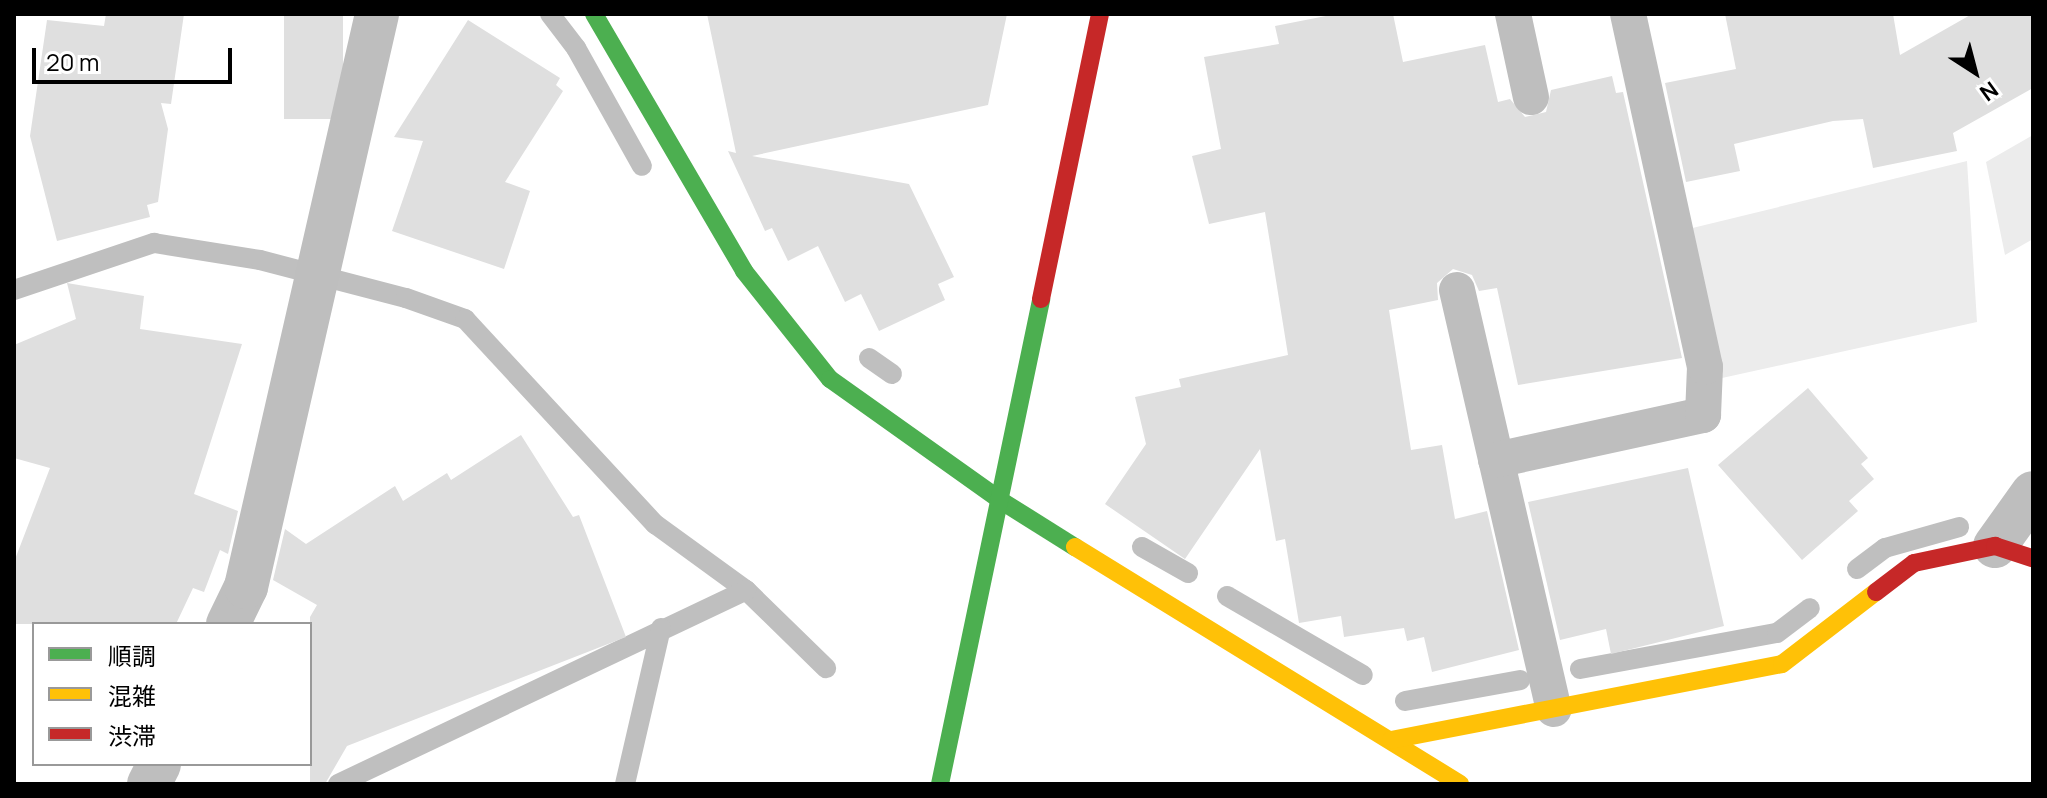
<!DOCTYPE html>
<html>
<head>
<meta charset="utf-8">
<style>
	body { margin:0 }
	#map { position:relative; width:2047px; height:798px; overflow:hidden; background:#fff; font-family:Manrope,"Noto Sans JP",sans-serif }
	div>[style] { position:absolute }
	[style*='--x'] { left:calc(var(--x)*1px); top:calc(var(--y)*1px); width:calc(var(--w)*1px); rotate:calc(var(--a)*1deg) }
	.green>* { inset:0; background:#ececec }
	.stream>* { height:20px; margin:-10px; padding:0 10px; transform-origin:10px; border-radius:10px; background:#bfbfbf }
	.building>* { inset:0; background:#dfdfdf; transform-origin:0 0 }
	.lane>* { height:36px; margin:-18px; padding:0 18px; transform-origin:18px; border-radius:18px; background:#bebebe }
	.street>* { height:44px; margin:-22px; padding:0 22px; transform-origin:22px; border-radius:22px; background:#bebebe }
	.fast>* { height:18px; margin:-9px; padding:0 9px; transform-origin:9px; border-radius:9px; background:#4caf50 }
	.slow>* { height:18px; margin:-9px; padding:0 9px; transform-origin:9px; border-radius:9px; background:#ffc107 }
	.jam>* { height:18px; margin:-9px; padding:0 9px; transform-origin:9px; border-radius:9px; background:#c62828 }
	span { translate:-50% -50%; white-space:nowrap; text-align:center; line-height:1.15; -webkit-text-stroke:7px #fff; paint-order:stroke }
	.frame { position:absolute; inset:0; border:16px solid #000; pointer-events:none }
	.legend { position:absolute; left:32px; top:622px; width:280px; height:144px; box-sizing:border-box; background:#fff; border:2px solid #999; margin:0; padding:10px 14px; list-style:none; font-size:24px; color:#000 }
	.legend li { display:flex; align-items:center; gap:16px; height:40px }
	.legend b { width:40px; border:2px solid #999 }
	.north { position:absolute; left:1935px; top:32px; width:80px; height:80px; -webkit-text-stroke:6px #fff; paint-order:stroke; rotate:144deg; font-size:22px; font-weight:700; line-height:32px; text-align:center; color:#000 }
	.north::after { content:''; display:block; margin:auto; width:28px; height:36px; background:#000; clip-path:polygon(50% 0,100% 100%,50% 72%,0 100%) }
	.scale { position:absolute; left:32px; top:48px; width:200px; height:36px; box-sizing:border-box; border:4px solid #000; border-top:0; padding-left:10px; font-size:24px; line-height:28px; white-space:nowrap; color:#000; -webkit-text-stroke:6px #fff; paint-order:stroke }
</style>
</head>
<body>
<div id="map">
	<div class="green">
		<i style="clip-path:polygon(2033px 135px,2033px 239px,2005px 255px,1986px 162px)"></i>
		<i style="clip-path:polygon(1967px 161px,1977px 322px,1722px 378px,1676px 232px)"></i>
	</div>
	<div class="stream">
		<i style="--x:550;--y:14;--w:43;--a:52.6"></i>
		<i style="--x:576;--y:48;--w:135;--a:60.8"></i>
		<i style="--x:14;--y:290;--w:148;--a:-18.6"></i>
		<i style="--x:154;--y:243;--w:107;--a:9.1"></i>
		<i style="--x:260;--y:260;--w:151;--a:14.6"></i>
		<i style="--x:406;--y:298;--w:63;--a:19.6"></i>
		<i style="--x:465;--y:319;--w:280;--a:47.2"></i>
		<i style="--x:655;--y:524;--w:112;--a:36"></i>
		<i style="--x:746;--y:590;--w:112;--a:44.3"></i>
		<i style="--x:869;--y:358;--w:28;--a:35"></i>
		<i style="--x:1142;--y:547;--w:53;--a:29.5"></i>
		<i style="--x:1857;--y:569;--w:35;--a:-37"></i>
		<i style="--x:1885;--y:548;--w:77;--a:-15.8"></i>
		<i style="--x:1227;--y:596;--w:157;--a:30.2"></i>
		<i style="--x:1580;--y:669;--w:200;--a:-10.4"></i>
		<i style="--x:1777;--y:633;--w:41;--a:-37.1"></i>
		<i style="--x:1405;--y:701;--w:117;--a:-10.3"></i>
		<i style="--x:338;--y:784;--w:452;--a:-25.4"></i>
		<i style="--x:625;--y:784;--w:160;--a:-77"></i>
	</div>
	<div class="building">
		<i style="clip-path:polygon(106px 14px,184px 14px,171px 104px,161px 103px,168px 129px,158px 202px,147px 205px,150px 217px,57px 241px,30px 136px,47px 20px,104px 26px)"></i>
		<i style="left:284px;top:14px;width:59px;height:105px"></i>
		<i style="clip-path:polygon(707px 14px,1007px 14px,988px 105px,752px 156px,909px 184px,954px 277px,938px 284px,945px 300px,879px 331px,861px 294px,845px 302px,818px 246px,788px 261px,772px 228px,765px 231px,728px 151px,736px 153px)"></i>
		<i style="clip-path:polygon(1336px 14px,1393px 14px,1403px 62px,1485px 45px,1498px 102px,1510px 99px,1525px 117px,1546px 112px,1551px 90px,1612px 76px,1616px 93px,1623px 92px,1682px 358px,1518px 385px,1497px 288px,1479px 291px,1472px 275px,1453px 269px,1437px 283px,1438px 300px,1389px 310px,1411px 450px,1442px 445px,1455px 519px,1487px 511px,1519px 650px,1432px 672px,1424px 637px,1407px 641px,1404px 628px,1344px 637px,1341px 616px,1299px 623px,1285px 539px,1276px 541px,1260px 449px,1185px 559px,1105px 504px,1146px 444px,1135px 397px,1181px 387px,1179px 379px,1288px 355px,1265px 212px,1209px 224px,1192px 156px,1221px 149px,1204px 57px,1279px 44px,1275px 26px)"></i>
		<i style="clip-path:polygon(1725px 14px,1893px 14px,1900px 55px,1972px 14px,2033px 14px,2033px 88px,1953px 133px,1957px 151px,1873px 168px,1863px 119px,1833px 121px,1734px 144px,1740px 171px,1686px 182px,1665px 83px,1736px 69px)"></i>
		<i style="clip-path:polygon(468px 20px,560px 78px,556px 85px,563px 91px,505px 182px,530px 191px,504px 269px,392px 231px,423px 141px,394px 137px)"></i>
		<i style="clip-path:polygon(67px 283px,144px 296px,140px 329px,242px 344px,194px 494px,238px 511px,228px 554px,220px 550px,204px 592px,193px 588px,176px 624px,14px 624px,14px 562px,50px 468px,14px 458px,14px 345px,76px 319px)"></i>
		<i style="clip-path:polygon(1808px 388px,1868px 458px,1861px 464px,1874px 479px,1849px 501px,1858px 511px,1802px 560px,1718px 465px)"></i>
		<i style="clip-path:polygon(521px 435px,573px 517px,579px 515px,626px 637px,347px 746px,325px 784px,310px 784px,310px 617px,317px 605px,273px 580px,285px 529px,306px 544px,395px 486px,403px 501px,447px 473px,451px 480px)"></i>
		<i style="clip-path:polygon(1688px 468px,1724px 626px,1611px 654px,1606px 629px,1560px 640px,1528px 502px)"></i>
	</div>
	<div class="lane">
		<i style="--x:1513;--y:14;--w:85;--a:77.8"></i>
		<i style="--x:1457;--y:290;--w:430;--a:77"></i>
		<i style="--x:1496;--y:460;--w:212;--a:-12.3"></i>
		<i style="--x:1703;--y:415;--w:48;--a:-87.6"></i>
		<i style="--x:1705;--y:367;--w:361;--a:-102.3"></i>
	</div>
	<div class="street">
		<i style="--x:1995;--y:546;--w:65;--a:-54.4"></i>
		<i style="--x:228;--y:624;--w:41;--a:-64.1"></i>
		<i style="--x:246;--y:587;--w:588;--a:-77.12"></i>
		<i style="--x:149;--y:784;--w:22;--a:-63"></i>
	</div>
	<div class="fast">
		<i style="--x:594;--y:14;--w:298;--a:59.7"></i>
		<i style="--x:744;--y:271;--w:138;--a:51.5"></i>
		<i style="--x:830;--y:379;--w:209;--a:35.4"></i>
		<i style="--x:1000;--y:500;--w:89;--a:32.1"></i>
		<i style="--x:940;--y:784;--w:495;--a:-78.2"></i>
	</div>
	<div class="slow">
		<i style="--x:1075;--y:547;--w:452;--a:31.6"></i>
		<i style="--x:1391;--y:740;--w:398;--a:-11"></i>
		<i style="--x:1782;--y:664;--w:118;--a:-37.5"></i>
	</div>
	<div class="jam">
		<i style="--x:1041;--y:299;--w:291;--a:-78.3"></i>
		<i style="--x:1876;--y:592;--w:48;--a:-37.3"></i>
		<i style="--x:1914;--y:563;--w:83;--a:-11.9"></i>
		<i style="--x:1995;--y:546;--w:40;--a:18"></i>
	</div>
	<div class="frame"></div>
	<ul class="legend">
	<li><b style="height:10px;background:#4caf50"></b>順調</li>
	<li><b style="height:10px;background:#ffc107"></b>混雑</li>
	<li><b style="height:10px;background:#c62828"></b>渋滞</li>
	</ul>
	<div class="north">N</div>
	<div class="scale">20 m</div>
</div>
</body>
</html>
